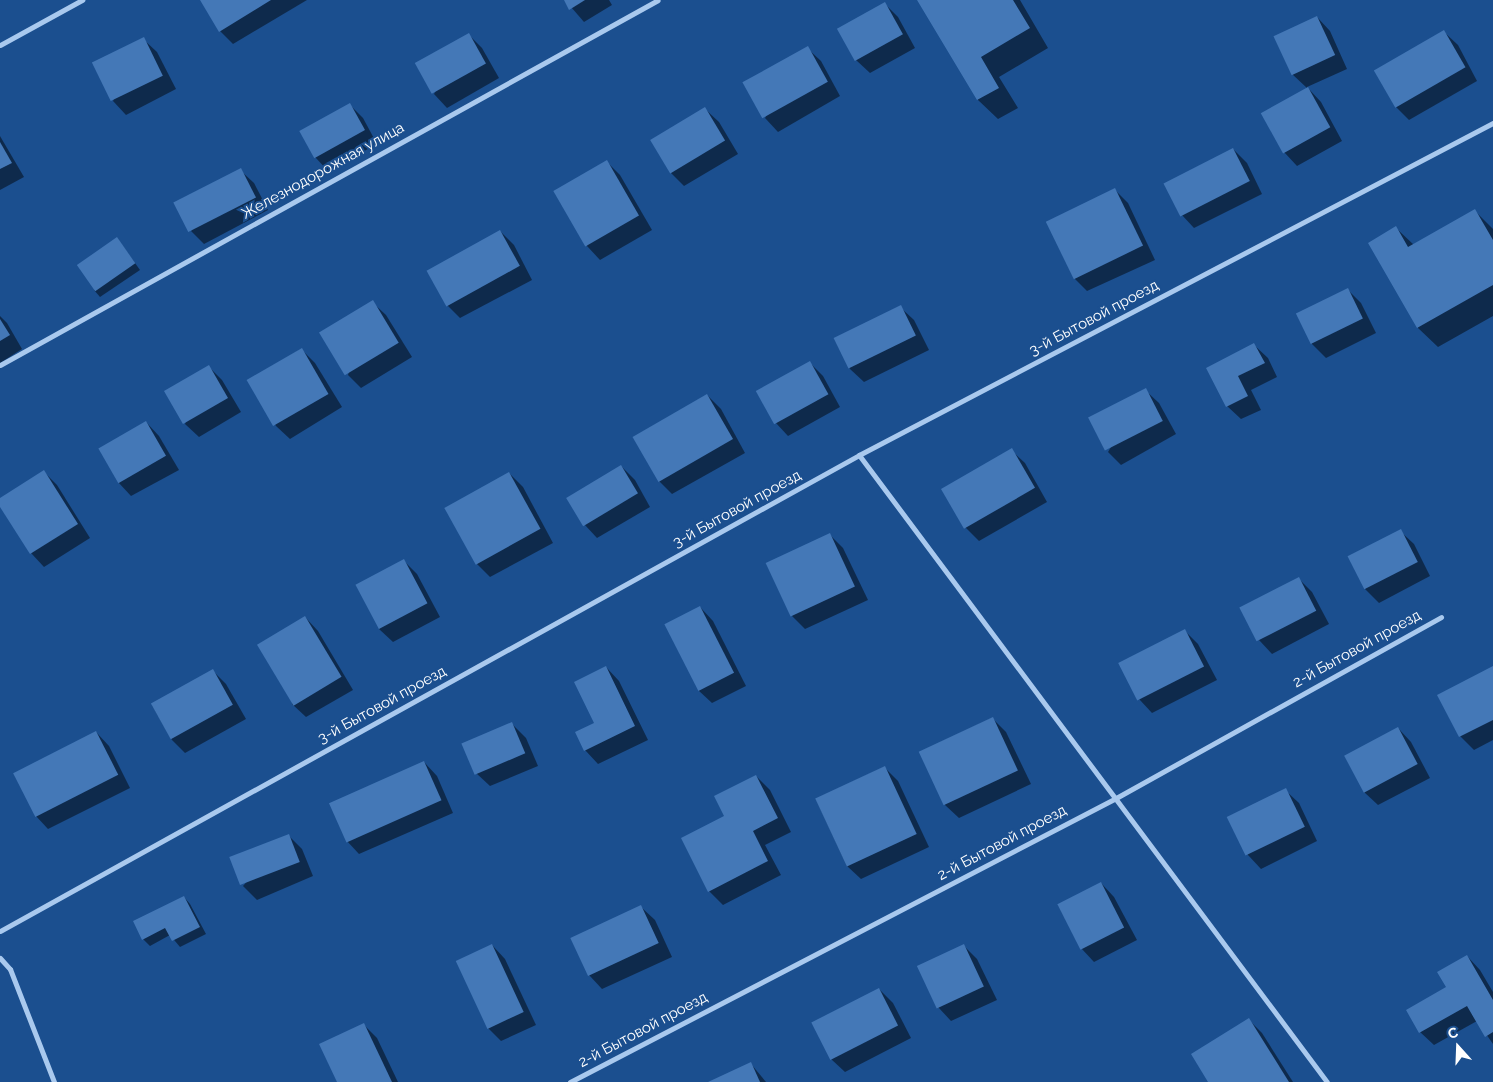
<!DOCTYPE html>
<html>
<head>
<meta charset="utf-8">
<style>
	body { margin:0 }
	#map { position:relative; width:1493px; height:1082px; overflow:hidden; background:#1b4f8f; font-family:Raleway,sans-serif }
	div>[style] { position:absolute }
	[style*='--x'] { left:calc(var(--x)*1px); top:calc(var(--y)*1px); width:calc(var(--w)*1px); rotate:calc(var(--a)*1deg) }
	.shadow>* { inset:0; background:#0007 }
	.building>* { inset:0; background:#4478b7; transform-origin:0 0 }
	.street>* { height:5px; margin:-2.5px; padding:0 2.5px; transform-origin:2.5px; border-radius:2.5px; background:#a9c9ee }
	span { translate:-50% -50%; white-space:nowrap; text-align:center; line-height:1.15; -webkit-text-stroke:4px #1b4f8f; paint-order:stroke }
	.street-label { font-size:15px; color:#fff }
	.north { position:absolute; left:1433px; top:1022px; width:50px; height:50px; -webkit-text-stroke:4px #1b4f8f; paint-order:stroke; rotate:340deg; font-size:14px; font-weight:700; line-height:20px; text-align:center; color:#fff }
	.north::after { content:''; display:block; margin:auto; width:18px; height:22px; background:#fff; clip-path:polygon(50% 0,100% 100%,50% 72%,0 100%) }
</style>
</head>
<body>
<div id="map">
	<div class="shadow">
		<i style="clip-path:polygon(201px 0,307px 0,233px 44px,220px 31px)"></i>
		<i style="clip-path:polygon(565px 0,609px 0,612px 5px,584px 22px)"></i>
		<i style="clip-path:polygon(918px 0,1020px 0,1048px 48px,999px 77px,1018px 108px,998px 119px,978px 100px)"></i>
		<i style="clip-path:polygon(885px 4px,898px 17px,915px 48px,870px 73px,856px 60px,839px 30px)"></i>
		<i style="clip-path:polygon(1317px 17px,1330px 31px,1347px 69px,1307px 87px,1321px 102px,1342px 141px,1297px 166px,1284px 152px,1307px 88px,1292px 74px)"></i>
		<i style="clip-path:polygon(1444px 32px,1458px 45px,1477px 81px,1409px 120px,1395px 106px)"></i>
		<i style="clip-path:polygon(469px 35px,482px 48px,499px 78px,447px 108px,434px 94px)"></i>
		<i style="clip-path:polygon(143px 39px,157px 52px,176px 89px,126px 115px,113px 101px)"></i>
		<i style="clip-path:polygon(807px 48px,821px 61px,840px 96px,778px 132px,765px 118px)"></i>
		<i style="clip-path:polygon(350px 105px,363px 118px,377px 144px,328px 171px,315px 157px)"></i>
		<i style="clip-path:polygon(705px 109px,719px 122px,738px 154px,684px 186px,671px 173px,652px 141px)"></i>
		<i style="clip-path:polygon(0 136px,24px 177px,0 190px)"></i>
		<i style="clip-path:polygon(1233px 149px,1247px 163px,1262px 194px,1194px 228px,1181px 214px)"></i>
		<i style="clip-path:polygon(607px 162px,620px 175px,652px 230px,600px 260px,587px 246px)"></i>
		<i style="clip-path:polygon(240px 170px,254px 183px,268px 210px,204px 244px,191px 231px)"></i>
		<i style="clip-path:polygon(1115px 190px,1128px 203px,1155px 260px,1087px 291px,1074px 278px,1047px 222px)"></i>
		<i style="clip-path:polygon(1475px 211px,1493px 229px,1493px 316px,1438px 347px,1418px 328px,1370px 243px,1396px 228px,1414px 245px)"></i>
		<i style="clip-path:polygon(500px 231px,514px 245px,532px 280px,460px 318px,446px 304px)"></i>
		<i style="clip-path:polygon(117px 238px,140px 270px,100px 297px,94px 290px)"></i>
		<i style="clip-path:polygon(1348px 290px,1361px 303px,1376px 333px,1326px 358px,1312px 344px,1298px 314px)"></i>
		<i style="clip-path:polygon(372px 302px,386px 315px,412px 357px,361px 388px,348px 375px)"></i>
		<i style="clip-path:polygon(900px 307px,914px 320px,929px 350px,864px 382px,850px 369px,836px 339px)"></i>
		<i style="clip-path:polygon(0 316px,7px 323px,22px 349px,0 363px)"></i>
		<i style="clip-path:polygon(1254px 345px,1268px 358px,1277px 377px,1251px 390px,1261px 410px,1241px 419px,1227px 406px,1208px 368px)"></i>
		<i style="clip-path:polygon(301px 349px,315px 363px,342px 407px,290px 439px,276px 426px,249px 381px)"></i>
		<i style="clip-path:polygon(810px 363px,823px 376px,840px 407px,788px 436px,775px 422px)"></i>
		<i style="clip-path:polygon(208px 366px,222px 380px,241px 412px,199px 437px,185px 424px)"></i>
		<i style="clip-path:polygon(1145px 390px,1159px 403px,1176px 434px,1121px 465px,1108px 452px)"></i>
		<i style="clip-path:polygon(707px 395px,721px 409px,745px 453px,672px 494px,659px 481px,634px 437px)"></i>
		<i style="clip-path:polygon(146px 422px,159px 436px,179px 470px,131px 496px,118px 482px)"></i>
		<i style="clip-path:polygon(1011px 450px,1025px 463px,1047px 502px,979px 541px,965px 527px)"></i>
		<i style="clip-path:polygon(621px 466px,635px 480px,650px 507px,597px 538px,584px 524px)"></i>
		<i style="clip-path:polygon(44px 472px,57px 485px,90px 538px,44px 567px,31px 553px,0 505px,0 499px)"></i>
		<i style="clip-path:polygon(509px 473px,523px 487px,553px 543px,490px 577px,477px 564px)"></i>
		<i style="clip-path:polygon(1400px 531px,1414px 544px,1430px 576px,1379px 603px,1365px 589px)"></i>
		<i style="clip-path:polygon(830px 535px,843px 548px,868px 600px,805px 629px,792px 616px)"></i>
		<i style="clip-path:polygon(404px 561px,417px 574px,440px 617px,393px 642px,379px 629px)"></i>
		<i style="clip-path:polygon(1298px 578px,1312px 592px,1329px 624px,1272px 654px,1259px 640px)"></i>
		<i style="clip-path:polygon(700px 607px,713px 621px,746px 686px,712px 703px,698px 690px)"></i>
		<i style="clip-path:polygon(305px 617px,318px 631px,353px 690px,306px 717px,292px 704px)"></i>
		<i style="clip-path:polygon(1184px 630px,1198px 644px,1217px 680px,1152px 713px,1139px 699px)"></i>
		<i style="clip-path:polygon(606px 667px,619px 681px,648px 740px,598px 764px,585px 750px,596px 724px)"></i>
		<i style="clip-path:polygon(1493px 668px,1493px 740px,1474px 750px,1460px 736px,1439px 696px)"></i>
		<i style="clip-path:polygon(213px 671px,226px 684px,246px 719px,185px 753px,172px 740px,152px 705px)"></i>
		<i style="clip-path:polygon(992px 718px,1006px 732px,1031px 784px,959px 818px,945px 805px,920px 752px)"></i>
		<i style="clip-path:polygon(512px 724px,526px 738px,538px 766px,490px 786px,476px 773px)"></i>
		<i style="clip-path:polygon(1398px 728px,1411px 742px,1430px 778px,1378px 805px,1364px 792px,1346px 756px)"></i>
		<i style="clip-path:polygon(96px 732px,109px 746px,130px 788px,48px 829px,35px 815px)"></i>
		<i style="clip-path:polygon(424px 762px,437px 776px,453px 813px,359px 854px,346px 840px)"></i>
		<i style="clip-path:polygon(884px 767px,898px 781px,929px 847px,861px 879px,847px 866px,816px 799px)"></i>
		<i style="clip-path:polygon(756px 776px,770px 790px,791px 832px,765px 845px,781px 875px,723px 905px,709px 891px,726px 816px)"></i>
		<i style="clip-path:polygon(1285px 790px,1299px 803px,1317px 841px,1261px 869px,1248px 855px,1229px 817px)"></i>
		<i style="clip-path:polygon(288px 835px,302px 849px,313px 876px,257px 900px,243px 886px)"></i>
		<i style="clip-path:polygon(1101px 883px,1114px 897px,1137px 940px,1094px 962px,1081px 948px,1058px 905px)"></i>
		<i style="clip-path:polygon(184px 897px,190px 904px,206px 934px,180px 947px,170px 935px,150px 946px,143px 939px)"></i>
		<i style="clip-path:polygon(641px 907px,655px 920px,672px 957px,602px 989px,589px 975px)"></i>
		<i style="clip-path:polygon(492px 945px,505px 959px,536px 1025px,501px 1041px,487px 1027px)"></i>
		<i style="clip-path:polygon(964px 946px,977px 959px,997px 1000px,951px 1021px,938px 1007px)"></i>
		<i style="clip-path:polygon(1467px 956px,1480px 970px,1493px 992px,1493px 1044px,1477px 1021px,1434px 1045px,1420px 1032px)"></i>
		<i style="clip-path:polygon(879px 989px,893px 1003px,911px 1038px,845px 1072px,831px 1059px)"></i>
		<i style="clip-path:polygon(1248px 1019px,1262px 1033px,1293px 1082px,1210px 1082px)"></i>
		<i style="clip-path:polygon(364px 1025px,377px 1038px,398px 1082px,339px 1082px)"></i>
		<i style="clip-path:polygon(751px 1064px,766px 1082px,711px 1082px)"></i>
	</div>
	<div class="building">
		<i style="clip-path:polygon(200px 0,271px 0,219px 32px)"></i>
		<i style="clip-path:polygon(564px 0,585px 0,569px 10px)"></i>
		<i style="clip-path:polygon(917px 0,1013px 0,1030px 28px,981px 57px,999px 88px,977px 100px)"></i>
		<i style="left:885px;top:2px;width:37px;height:55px;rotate:61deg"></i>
		<i style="left:1317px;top:16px;width:43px;height:48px;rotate:65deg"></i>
		<i style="left:1444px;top:30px;width:43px;height:81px;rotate:60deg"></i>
		<i style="left:469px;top:33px;width:35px;height:62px;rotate:61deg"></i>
		<i style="left:144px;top:37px;width:43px;height:58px;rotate:64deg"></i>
		<i style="left:808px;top:46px;width:41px;height:75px;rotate:61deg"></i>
		<i style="left:1308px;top:87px;width:46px;height:54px;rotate:61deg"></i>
		<i style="left:350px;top:103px;width:31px;height:58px;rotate:61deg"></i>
		<i style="left:705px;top:107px;width:39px;height:64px;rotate:59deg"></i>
		<i style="clip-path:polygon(0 142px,12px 163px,0 169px)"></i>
		<i style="left:1233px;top:148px;width:37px;height:78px;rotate:63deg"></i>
		<i style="left:607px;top:160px;width:64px;height:62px;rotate:60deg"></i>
		<i style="left:241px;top:168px;width:33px;height:76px;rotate:63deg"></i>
		<i style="left:1115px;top:188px;width:64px;height:77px;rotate:64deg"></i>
		<i style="clip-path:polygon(1475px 209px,1493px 240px,1493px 285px,1417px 328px,1368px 243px,1396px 226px,1408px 247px)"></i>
		<i style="left:500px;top:230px;width:41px;height:84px;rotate:61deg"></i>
		<i style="left:117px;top:237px;width:32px;height:49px;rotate:55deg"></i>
		<i style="left:1348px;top:288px;width:34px;height:58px;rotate:64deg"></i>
		<i style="left:373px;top:300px;width:50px;height:63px;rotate:59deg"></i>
		<i style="left:901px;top:305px;width:34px;height:75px;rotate:64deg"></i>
		<i style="clip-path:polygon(0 319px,10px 335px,0 341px)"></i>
		<i style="clip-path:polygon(1254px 343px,1265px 363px,1238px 376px,1248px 396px,1226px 407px,1206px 368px)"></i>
		<i style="left:302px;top:348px;width:53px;height:64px;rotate:60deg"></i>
		<i style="left:810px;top:361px;width:38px;height:62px;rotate:61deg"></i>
		<i style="left:209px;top:365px;width:38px;height:52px;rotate:60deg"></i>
		<i style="left:1146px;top:388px;width:37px;height:65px;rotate:63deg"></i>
		<i style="left:707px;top:394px;width:52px;height:86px;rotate:60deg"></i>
		<i style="left:146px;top:421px;width:40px;height:55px;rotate:60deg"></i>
		<i style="left:1012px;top:448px;width:46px;height:82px;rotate:60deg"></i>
		<i style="left:621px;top:465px;width:33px;height:64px;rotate:59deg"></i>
		<i style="clip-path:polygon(44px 470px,78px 524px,30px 554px,0 507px,0 498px)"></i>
		<i style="left:509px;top:472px;width:65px;height:74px;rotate:61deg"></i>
		<i style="left:1401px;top:529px;width:37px;height:60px;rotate:63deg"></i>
		<i style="left:830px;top:533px;width:59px;height:71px;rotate:65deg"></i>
		<i style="left:404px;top:559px;width:50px;height:55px;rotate:62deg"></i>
		<i style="left:1299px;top:577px;width:38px;height:67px;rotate:63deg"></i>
		<i style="left:700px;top:606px;width:75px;height:40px;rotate:63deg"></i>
		<i style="left:305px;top:616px;width:71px;height:56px;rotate:59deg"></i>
		<i style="left:1185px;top:629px;width:42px;height:75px;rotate:63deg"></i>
		<i style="clip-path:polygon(606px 666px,635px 726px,584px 751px,575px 732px,594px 723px,574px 682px)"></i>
		<i style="clip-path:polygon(1493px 666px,1493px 720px,1459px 737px,1437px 695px)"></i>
		<i style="left:213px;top:669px;width:41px;height:71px;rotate:61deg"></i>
		<i style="left:993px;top:717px;width:59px;height:82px;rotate:65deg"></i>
		<i style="left:512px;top:722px;width:34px;height:55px;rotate:67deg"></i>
		<i style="left:1398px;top:727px;width:42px;height:61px;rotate:62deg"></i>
		<i style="left:96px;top:731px;width:49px;height:93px;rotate:63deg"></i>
		<i style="left:424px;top:761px;width:43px;height:104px;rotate:66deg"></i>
		<i style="left:885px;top:766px;width:75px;height:77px;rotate:65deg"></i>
		<i style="clip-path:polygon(756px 775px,778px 818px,753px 831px,768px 861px,708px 892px,681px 838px,724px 816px,714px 796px)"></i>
		<i style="left:1286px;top:788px;width:43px;height:66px;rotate:64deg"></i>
		<i style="left:289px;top:834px;width:30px;height:64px;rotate:69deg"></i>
		<i style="left:1101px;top:882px;width:51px;height:49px;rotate:63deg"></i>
		<i style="clip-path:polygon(184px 896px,200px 927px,172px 941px,165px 928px,142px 940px,133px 921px)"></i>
		<i style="left:641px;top:905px;width:42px;height:78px;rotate:65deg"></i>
		<i style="left:492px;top:944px;width:75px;height:40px;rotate:65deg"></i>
		<i style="left:964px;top:944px;width:47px;height:52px;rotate:65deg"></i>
		<i style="clip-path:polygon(1467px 955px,1493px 1000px,1493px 1032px,1485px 1037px,1467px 1006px,1419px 1033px,1406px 1010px,1446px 987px,1437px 972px)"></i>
		<i style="left:879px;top:988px;width:42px;height:76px;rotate:63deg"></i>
		<i style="clip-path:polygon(1249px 1018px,1289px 1082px,1208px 1082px,1191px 1054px)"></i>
		<i style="clip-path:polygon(364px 1023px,392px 1082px,337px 1082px,319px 1044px)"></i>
		<i style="clip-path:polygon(751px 1062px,760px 1082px,708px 1082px)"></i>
	</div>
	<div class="street">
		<i style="--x:0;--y:45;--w:94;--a:-28.8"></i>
		<i style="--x:0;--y:365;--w:752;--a:-29.02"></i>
		<i style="--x:859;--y:455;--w:782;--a:53.26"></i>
		<i style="--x:0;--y:931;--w:982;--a:-28.99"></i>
		<i style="--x:859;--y:455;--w:716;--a:-27.64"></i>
		<i style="--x:0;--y:958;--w:15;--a:48"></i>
		<i style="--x:10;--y:969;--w:121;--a:68.7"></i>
		<i style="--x:570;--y:1082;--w:615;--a:-27.48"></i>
		<i style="--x:1116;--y:798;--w:372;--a:-29.1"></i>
	</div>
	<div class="street-label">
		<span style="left:323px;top:171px;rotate:-29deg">Железнодорожная улица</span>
		<span style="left:1094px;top:318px;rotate:-28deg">3-й Бытовой проезд</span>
		<span style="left:737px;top:509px;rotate:-29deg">3-й Бытовой проезд</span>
		<span style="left:1357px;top:649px;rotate:-29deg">2-й Бытовой проезд</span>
		<span style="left:382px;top:705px;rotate:-29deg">3-й Бытовой проезд</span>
		<span style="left:1002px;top:843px;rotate:-28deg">2-й Бытовой проезд</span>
		<span style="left:643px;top:1030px;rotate:-28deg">2-й Бытовой проезд</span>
	</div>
	<div class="north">С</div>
</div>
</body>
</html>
